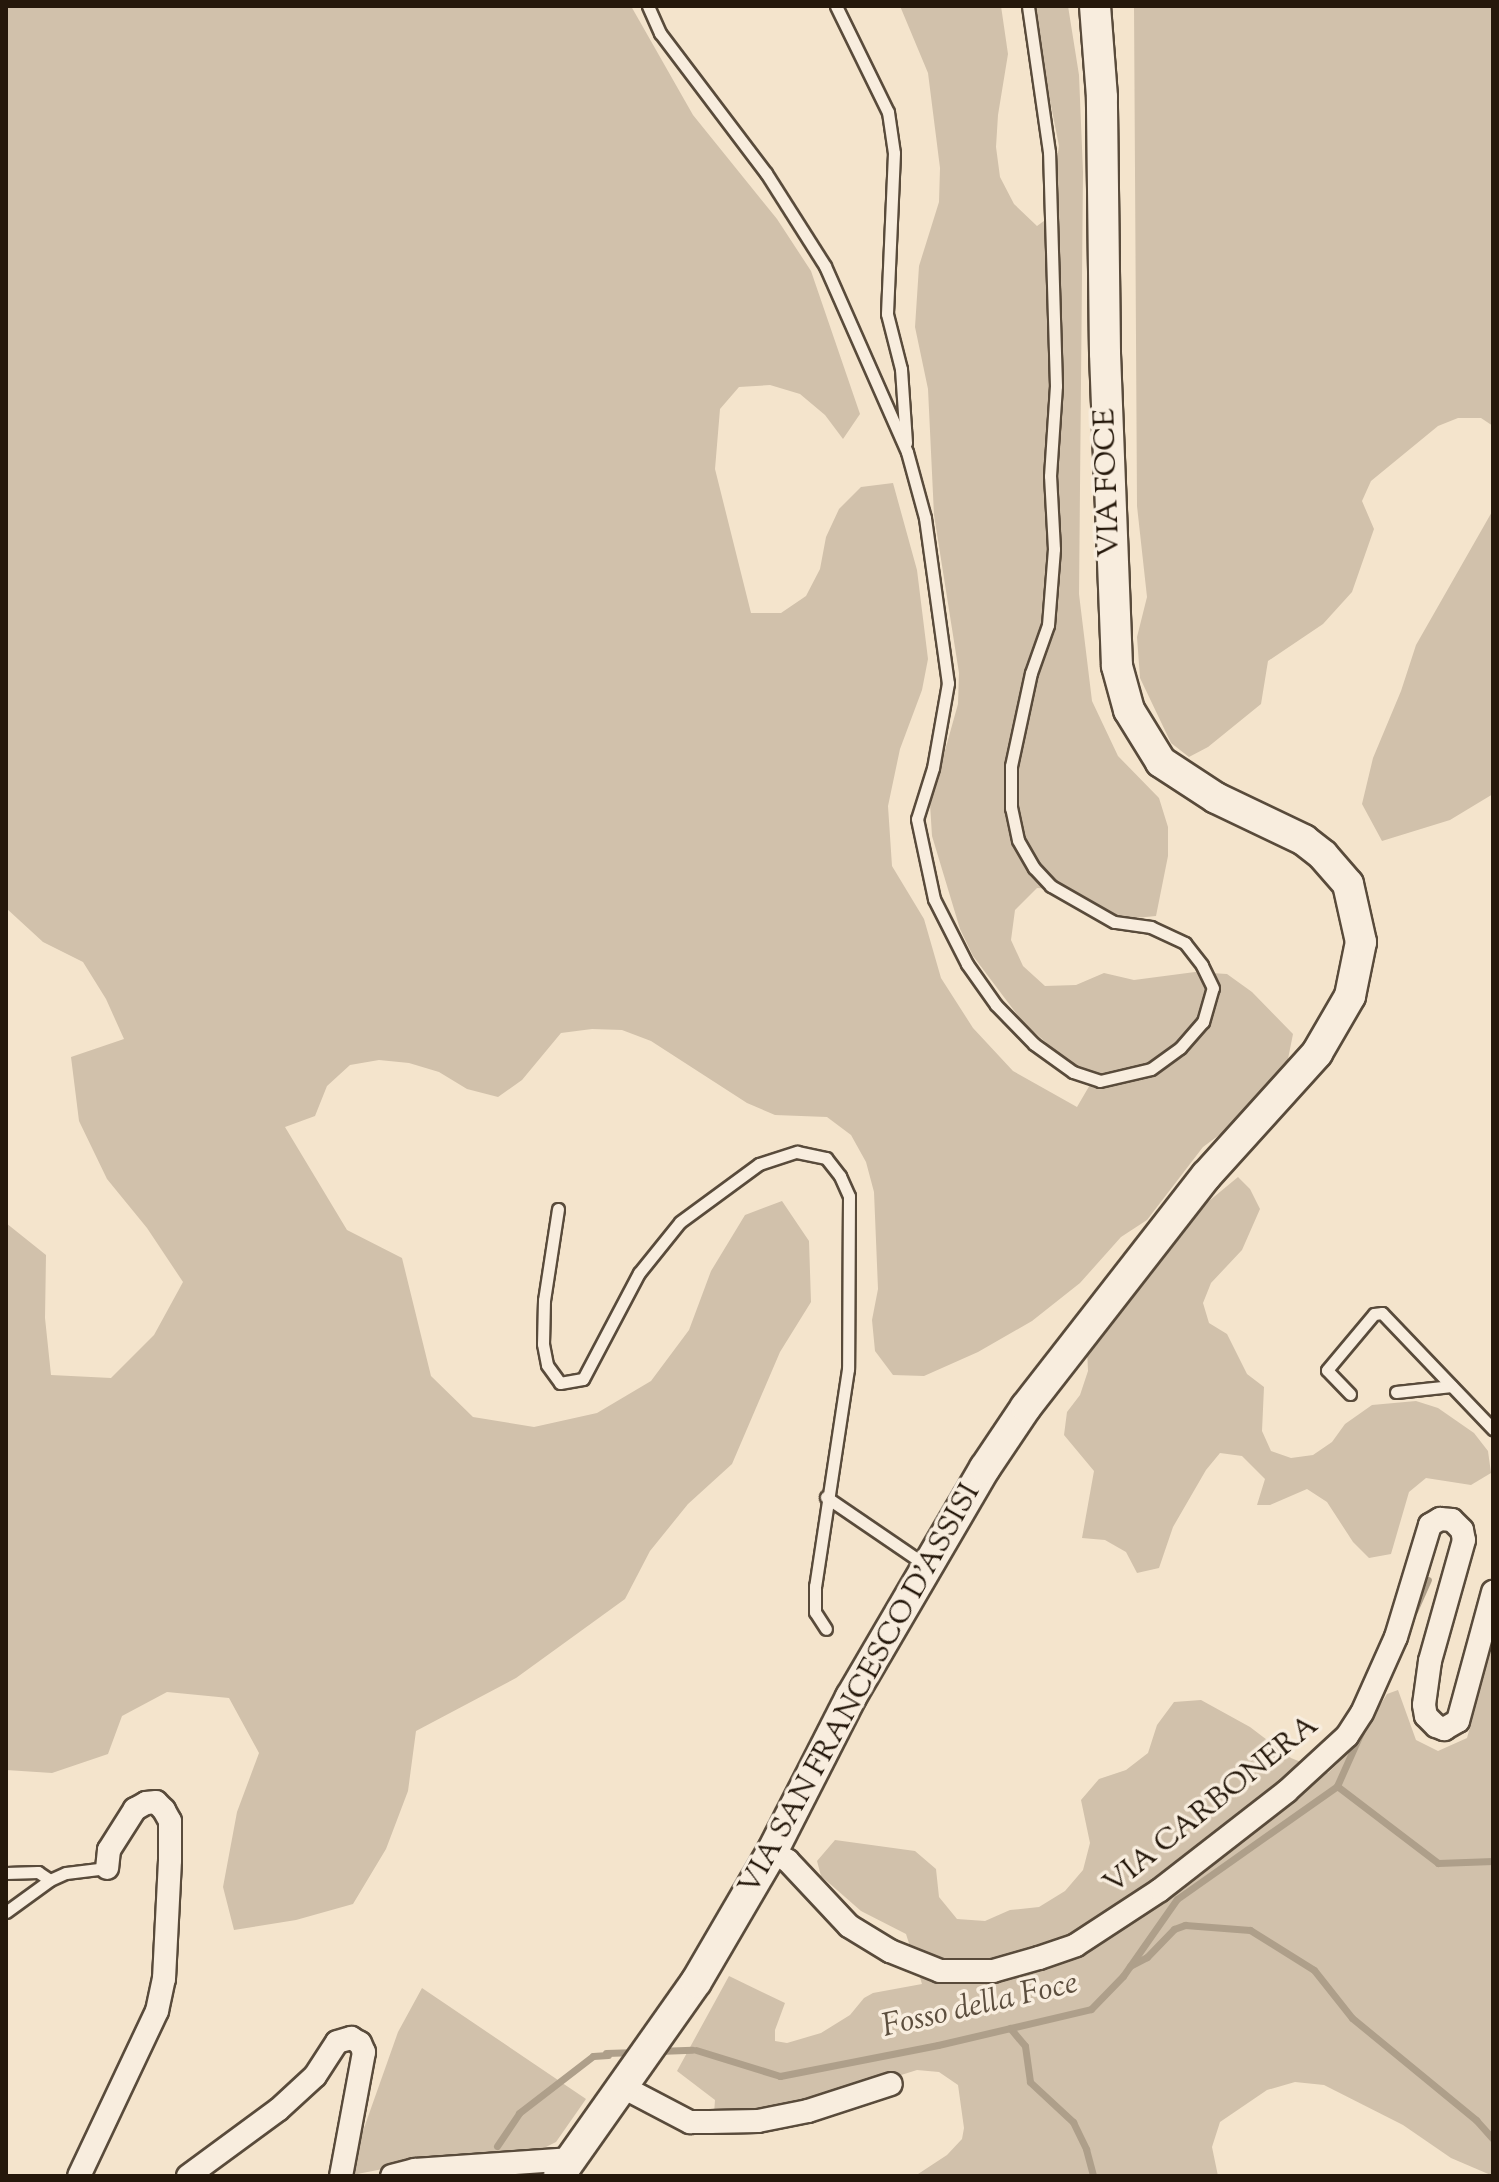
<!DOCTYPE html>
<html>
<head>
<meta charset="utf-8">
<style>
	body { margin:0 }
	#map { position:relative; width:1499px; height:2182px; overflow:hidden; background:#f4e4cc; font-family:"Sorts Mill Goudy",serif }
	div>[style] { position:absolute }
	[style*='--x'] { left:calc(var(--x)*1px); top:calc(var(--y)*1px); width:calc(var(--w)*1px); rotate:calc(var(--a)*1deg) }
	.green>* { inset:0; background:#d1c1ab }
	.stream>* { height:7px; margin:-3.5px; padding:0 3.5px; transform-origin:3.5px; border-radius:3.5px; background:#ae9f8a }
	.roads { filter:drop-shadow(2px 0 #594b3b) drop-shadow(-2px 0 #594b3b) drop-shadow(0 2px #594b3b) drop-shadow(0 -2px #594b3b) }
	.lane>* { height:11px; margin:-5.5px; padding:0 5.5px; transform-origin:5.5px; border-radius:5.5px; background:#f8edde }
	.street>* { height:22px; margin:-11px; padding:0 11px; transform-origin:11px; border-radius:11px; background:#f8edde }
	.secondary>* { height:30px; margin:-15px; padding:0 15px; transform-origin:15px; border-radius:15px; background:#f8edde }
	span { translate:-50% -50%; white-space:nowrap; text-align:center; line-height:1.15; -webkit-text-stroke:7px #f8edde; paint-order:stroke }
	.street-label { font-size:30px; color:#25180b }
	.water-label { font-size:32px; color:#5c4e3e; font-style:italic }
	.frame { position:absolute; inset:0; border:8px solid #25180b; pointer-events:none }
</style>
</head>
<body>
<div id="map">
	<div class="green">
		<i style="clip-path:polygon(6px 6px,631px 6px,693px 115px,777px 219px,811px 271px,860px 414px,843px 439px,825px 415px,800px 394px,770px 385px,739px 387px,720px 409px,715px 469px,751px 613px,781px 613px,806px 596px,820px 569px,826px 537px,839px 509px,861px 487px,893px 483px,917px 570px,928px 659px,922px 690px,900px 749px,888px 806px,892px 866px,924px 919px,941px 978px,973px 1028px,1013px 1071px,1077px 1107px,1091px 1083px,1022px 1021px,973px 956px,960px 929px,932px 836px,930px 804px,958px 704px,959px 673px,934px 515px,928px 389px,915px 327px,919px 266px,939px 202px,940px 168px,928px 73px,900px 6px,1001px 6px,1008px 54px,998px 115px,996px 147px,1000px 177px,1014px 204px,1037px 226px,1048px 218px,1059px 146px,1042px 60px,1036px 6px,1068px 6px,1079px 75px,1083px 172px,1079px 594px,1092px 701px,1118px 756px,1159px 798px,1168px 827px,1168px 856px,1156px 916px,1125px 919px,1069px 890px,1037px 888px,1015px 910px,1011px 940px,1023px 966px,1045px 986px,1076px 985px,1104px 973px,1134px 980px,1195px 972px,1227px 974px,1252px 992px,1293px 1034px,1287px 1064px,1226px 1130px,1203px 1147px,1147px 1220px,1121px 1237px,1080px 1283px,1032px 1321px,978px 1352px,924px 1376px,893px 1375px,875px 1351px,872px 1320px,878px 1289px,874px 1192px,866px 1162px,851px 1135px,827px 1117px,775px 1115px,747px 1103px,651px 1041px,622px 1030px,592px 1029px,561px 1033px,522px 1080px,498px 1097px,467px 1089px,439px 1072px,409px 1063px,379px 1060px,350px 1065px,327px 1086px,315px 1116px,285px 1127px,347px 1230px,402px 1258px,431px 1376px,473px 1417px,534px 1427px,597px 1413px,651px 1381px,689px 1330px,711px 1271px,745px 1215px,782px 1201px,809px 1241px,811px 1302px,780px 1352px,732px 1464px,688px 1504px,650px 1551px,625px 1599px,516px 1678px,416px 1731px,408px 1791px,386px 1849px,353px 1904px,296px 1920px,234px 1930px,223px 1887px,237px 1812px,259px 1753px,229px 1698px,167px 1692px,122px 1716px,108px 1754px,52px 1773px,6px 1770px,6px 1223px,46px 1255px,45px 1318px,51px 1375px,111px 1378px,154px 1335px,183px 1282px,147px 1228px,107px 1179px,79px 1121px,71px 1057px,124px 1039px,106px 999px,83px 962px,43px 942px,6px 908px)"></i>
		<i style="clip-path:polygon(1134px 6px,1493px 6px,1493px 426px,1481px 418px,1458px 418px,1438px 426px,1371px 481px,1362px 501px,1374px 529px,1352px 592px,1323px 624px,1268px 661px,1261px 704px,1208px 747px,1189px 757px,1171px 743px,1140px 678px,1137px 637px,1147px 597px,1137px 506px)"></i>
		<i style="clip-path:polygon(1493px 510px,1493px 794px,1450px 820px,1382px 841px,1362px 804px,1373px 758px,1401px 691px,1416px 645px)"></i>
		<i style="clip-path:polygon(1238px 1177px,1250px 1189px,1260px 1209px,1242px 1250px,1211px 1283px,1203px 1303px,1209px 1323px,1227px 1334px,1247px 1374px,1264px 1387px,1262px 1431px,1271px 1451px,1291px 1458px,1313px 1455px,1332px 1442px,1345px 1424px,1372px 1405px,1416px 1401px,1438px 1408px,1474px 1433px,1488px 1451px,1491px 1473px,1471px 1485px,1426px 1478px,1409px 1492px,1391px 1554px,1369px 1558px,1353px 1542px,1327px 1502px,1307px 1489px,1270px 1505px,1257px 1505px,1265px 1479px,1242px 1456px,1220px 1453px,1206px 1470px,1173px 1527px,1159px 1568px,1137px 1573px,1126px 1552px,1105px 1540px,1082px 1538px,1094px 1471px,1064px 1435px,1067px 1412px,1080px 1395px,1088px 1371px,1087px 1348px,1138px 1277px,1203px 1206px)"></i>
		<i style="clip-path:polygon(1493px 1642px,1493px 2176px,1451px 2158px,1403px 2125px,1324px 2085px,1295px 2082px,1267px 2090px,1220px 2122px,1212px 2147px,1218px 2176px,915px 2176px,947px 2155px,962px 2139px,964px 2128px,958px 2085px,939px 2072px,917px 2070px,809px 2104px,756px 2114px,714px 2114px,715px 2100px,677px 2071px,729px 1976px,785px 2003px,775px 2030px,775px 2041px,787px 2043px,821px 2033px,850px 2015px,864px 1998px,873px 1993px,922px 1984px,906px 1934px,861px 1911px,821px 1876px,817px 1861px,835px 1840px,915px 1851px,936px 1869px,939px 1897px,957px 1919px,985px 1921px,1010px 1910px,1039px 1907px,1065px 1891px,1083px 1870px,1090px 1843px,1081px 1800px,1099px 1779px,1126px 1770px,1148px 1753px,1157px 1725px,1174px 1702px,1201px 1700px,1250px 1727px,1291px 1758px,1328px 1773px,1356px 1745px,1387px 1694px,1398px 1690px,1416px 1740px,1438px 1751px,1467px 1738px)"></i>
		<i style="clip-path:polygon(422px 1988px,586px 2099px,556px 2142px,536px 2152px,455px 2155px,347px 2176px,398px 2032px)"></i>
	</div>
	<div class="stream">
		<i style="--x:1414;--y:1611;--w:34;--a:-66"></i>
		<i style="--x:1337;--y:1786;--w:127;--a:37.3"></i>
		<i style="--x:1438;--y:1863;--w:55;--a:-2.1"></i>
		<i style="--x:1130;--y:1966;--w:19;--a:-28"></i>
		<i style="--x:1147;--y:1957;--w:39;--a:-46"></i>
		<i style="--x:1174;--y:1929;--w:12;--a:-20"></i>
		<i style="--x:1185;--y:1925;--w:65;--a:4.4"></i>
		<i style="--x:1250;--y:1930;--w:75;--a:32"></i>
		<i style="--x:1314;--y:1970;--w:61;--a:51.6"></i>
		<i style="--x:1352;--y:2018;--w:161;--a:39.4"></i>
		<i style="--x:1476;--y:2120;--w:25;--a:48"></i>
		<i style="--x:1010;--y:2028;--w:23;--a:50"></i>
		<i style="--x:1025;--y:2046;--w:36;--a:82"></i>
		<i style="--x:1030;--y:2082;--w:59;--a:42.9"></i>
		<i style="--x:1073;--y:2122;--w:30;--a:64"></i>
		<i style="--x:1086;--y:2149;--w:28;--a:75"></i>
		<i style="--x:696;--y:2050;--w:88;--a:17.2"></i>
		<i style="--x:780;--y:2076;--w:161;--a:-11.1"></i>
		<i style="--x:938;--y:2045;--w:157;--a:-13.2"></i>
		<i style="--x:1091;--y:2009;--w:46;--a:-45.9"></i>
		<i style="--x:1123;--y:1976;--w:94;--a:-55"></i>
		<i style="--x:1177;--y:1899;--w:196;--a:-35.2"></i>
		<i style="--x:1337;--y:1786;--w:59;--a:-66"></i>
		<i style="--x:658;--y:2051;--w:34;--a:-2"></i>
		<i style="--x:606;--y:2053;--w:31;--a:-2"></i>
		<i style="--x:497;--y:2146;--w:40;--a:-56"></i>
		<i style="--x:519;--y:2113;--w:93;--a:-37.6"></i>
		<i style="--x:593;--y:2056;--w:15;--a:-4"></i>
	</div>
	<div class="roads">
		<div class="lane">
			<i style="--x:648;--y:6;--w:30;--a:66"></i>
			<i style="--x:660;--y:33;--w:176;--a:52.9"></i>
			<i style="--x:766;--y:173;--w:110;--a:57.6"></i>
			<i style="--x:825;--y:266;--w:203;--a:66.2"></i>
			<i style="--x:907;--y:452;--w:68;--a:74.7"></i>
			<i style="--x:925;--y:518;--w:167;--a:82.1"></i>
			<i style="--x:948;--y:683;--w:86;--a:100"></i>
			<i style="--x:933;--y:768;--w:53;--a:107.4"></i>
			<i style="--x:917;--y:819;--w:82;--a:78"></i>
			<i style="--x:934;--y:899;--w:73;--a:63.1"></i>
			<i style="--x:967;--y:964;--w:50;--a:54.7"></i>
			<i style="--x:996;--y:1005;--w:54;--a:45.7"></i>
			<i style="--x:1034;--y:1044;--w:48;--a:35.7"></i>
			<i style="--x:1073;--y:1072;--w:28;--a:18"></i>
			<i style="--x:1100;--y:1081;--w:52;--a:-13.2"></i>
			<i style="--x:1151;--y:1069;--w:36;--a:-36"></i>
			<i style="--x:1180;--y:1048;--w:35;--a:-49"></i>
			<i style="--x:1203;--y:1022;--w:35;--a:-74"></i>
			<i style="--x:1213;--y:988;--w:25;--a:-116"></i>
			<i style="--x:1202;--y:965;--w:28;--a:-128"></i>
			<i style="--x:1185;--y:943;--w:38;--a:-155"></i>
			<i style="--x:1151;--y:927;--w:37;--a:-172"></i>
			<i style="--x:1114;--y:922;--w:73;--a:-150.3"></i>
			<i style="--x:1051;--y:886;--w:25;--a:-133"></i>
			<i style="--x:1034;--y:868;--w:32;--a:-120"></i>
			<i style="--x:1018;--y:840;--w:33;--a:-102"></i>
			<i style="--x:1011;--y:808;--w:42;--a:-90"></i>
			<i style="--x:1011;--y:766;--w:95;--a:-77.9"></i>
			<i style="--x:1031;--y:673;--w:51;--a:-70.5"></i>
			<i style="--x:1048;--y:625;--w:76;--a:-85.5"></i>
			<i style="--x:1054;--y:549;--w:73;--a:-93.1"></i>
			<i style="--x:1050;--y:476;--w:90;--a:-86.2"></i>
			<i style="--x:1056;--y:386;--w:234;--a:-91.7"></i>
			<i style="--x:1049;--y:152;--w:148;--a:-98.2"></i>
			<i style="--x:836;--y:6;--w:118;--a:63.9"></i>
			<i style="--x:888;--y:112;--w:41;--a:81.7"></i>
			<i style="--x:894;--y:153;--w:161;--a:92.5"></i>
			<i style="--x:887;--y:314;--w:57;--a:75.7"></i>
			<i style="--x:901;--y:369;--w:74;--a:86.1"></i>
			<i style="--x:558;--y:1209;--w:92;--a:98.7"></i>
			<i style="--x:544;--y:1300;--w:44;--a:91.3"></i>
			<i style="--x:543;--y:1344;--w:21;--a:79"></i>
			<i style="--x:547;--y:1365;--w:22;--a:54"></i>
			<i style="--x:560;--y:1383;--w:23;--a:-10"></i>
			<i style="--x:583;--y:1379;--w:120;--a:-62.2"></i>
			<i style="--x:639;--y:1273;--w:65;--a:-51.2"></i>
			<i style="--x:680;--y:1222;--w:98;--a:-36.3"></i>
			<i style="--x:759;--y:1164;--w:40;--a:-18"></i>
			<i style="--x:797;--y:1152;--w:30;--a:12"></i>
			<i style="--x:826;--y:1158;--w:23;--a:52"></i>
			<i style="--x:840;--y:1176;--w:22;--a:66"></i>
			<i style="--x:849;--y:1196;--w:173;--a:90.3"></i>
			<i style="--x:848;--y:1369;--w:219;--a:98.6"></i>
			<i style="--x:815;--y:1586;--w:26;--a:90"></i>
			<i style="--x:815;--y:1612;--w:20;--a:57"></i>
			<i style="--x:1396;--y:1392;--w:56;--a:-6.1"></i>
			<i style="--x:1350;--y:1394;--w:33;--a:-134"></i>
			<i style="--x:1327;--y:1370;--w:73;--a:-50"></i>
			<i style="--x:1374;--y:1314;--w:8;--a:-7"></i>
			<i style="--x:1382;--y:1313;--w:161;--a:46.3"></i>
			<i style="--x:826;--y:1497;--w:122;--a:34.3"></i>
			<i style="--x:6;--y:1873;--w:32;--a:-2"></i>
			<i style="--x:38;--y:1872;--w:14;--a:34"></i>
			<i style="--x:6;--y:1912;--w:54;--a:-36"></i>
			<i style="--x:50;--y:1880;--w:17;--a:-24"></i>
			<i style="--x:66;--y:1873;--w:41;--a:-7"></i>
		</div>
		<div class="street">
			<i style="--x:772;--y:1852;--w:18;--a:29"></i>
			<i style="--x:788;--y:1861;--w:89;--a:46.8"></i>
			<i style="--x:849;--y:1926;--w:48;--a:31.4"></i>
			<i style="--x:890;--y:1951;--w:54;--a:21.8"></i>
			<i style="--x:940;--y:1971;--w:53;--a:0"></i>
			<i style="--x:993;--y:1971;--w:48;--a:-15.8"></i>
			<i style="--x:1039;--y:1958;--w:39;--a:-19"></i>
			<i style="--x:1076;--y:1945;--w:100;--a:-33.2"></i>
			<i style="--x:1160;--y:1890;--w:160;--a:-37.9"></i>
			<i style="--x:1286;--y:1792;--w:83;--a:-42.6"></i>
			<i style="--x:1347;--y:1736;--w:27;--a:-57"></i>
			<i style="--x:1362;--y:1713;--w:83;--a:-65.9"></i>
			<i style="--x:1396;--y:1637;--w:117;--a:-73.1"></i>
			<i style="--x:1430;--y:1525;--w:12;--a:-31"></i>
			<i style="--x:1440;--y:1519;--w:12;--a:5"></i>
			<i style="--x:1452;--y:1520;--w:14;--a:45"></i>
			<i style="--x:1462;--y:1530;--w:10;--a:79"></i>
			<i style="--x:1464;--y:1540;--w:126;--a:105.7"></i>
			<i style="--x:1430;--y:1661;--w:44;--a:97.8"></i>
			<i style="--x:1424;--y:1705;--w:11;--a:80"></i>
			<i style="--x:1426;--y:1716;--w:14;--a:45"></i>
			<i style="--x:1436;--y:1726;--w:9;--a:21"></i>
			<i style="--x:1444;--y:1729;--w:16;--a:-30"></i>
			<i style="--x:1458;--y:1721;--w:134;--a:-74.8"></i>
			<i style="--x:621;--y:2086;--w:78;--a:27.6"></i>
			<i style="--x:690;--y:2122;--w:20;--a:0"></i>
			<i style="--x:710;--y:2122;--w:48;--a:-1.2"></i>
			<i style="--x:758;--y:2121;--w:51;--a:-11.3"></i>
			<i style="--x:808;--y:2111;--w:87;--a:-18"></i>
			<i style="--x:79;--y:2176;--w:183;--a:-64.7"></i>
			<i style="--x:157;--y:2011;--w:33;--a:-78"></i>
			<i style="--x:164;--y:1979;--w:119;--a:-87.1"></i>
			<i style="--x:170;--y:1860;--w:39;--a:-90"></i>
			<i style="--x:170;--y:1821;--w:13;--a:-119"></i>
			<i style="--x:164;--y:1810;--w:11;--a:-135"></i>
			<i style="--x:156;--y:1802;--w:10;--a:174"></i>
			<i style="--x:146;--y:1803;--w:13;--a:151"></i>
			<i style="--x:135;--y:1809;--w:49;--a:122.4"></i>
			<i style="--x:109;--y:1850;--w:18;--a:96"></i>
			<i style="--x:188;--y:2176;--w:112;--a:-36.3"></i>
			<i style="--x:278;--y:2110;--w:50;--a:-42.6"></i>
			<i style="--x:315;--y:2076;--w:40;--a:-57.1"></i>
			<i style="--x:337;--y:2042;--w:15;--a:-16"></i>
			<i style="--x:351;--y:2038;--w:10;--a:29"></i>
			<i style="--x:360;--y:2043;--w:10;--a:66"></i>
			<i style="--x:364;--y:2052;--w:126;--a:100.5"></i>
			<i style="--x:392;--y:2176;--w:24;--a:-15"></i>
			<i style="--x:415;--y:2170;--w:157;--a:-4"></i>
		</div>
		<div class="secondary">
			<i style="--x:559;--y:2176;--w:237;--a:-54.8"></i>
			<i style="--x:696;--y:1982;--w:151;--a:-59.7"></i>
			<i style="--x:772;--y:1852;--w:174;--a:-63"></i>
			<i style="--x:851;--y:1697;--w:265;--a:-59.7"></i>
			<i style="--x:985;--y:1468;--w:73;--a:-56.1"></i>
			<i style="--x:1026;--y:1407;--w:293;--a:-52.1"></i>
			<i style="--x:1206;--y:1176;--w:166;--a:-47.9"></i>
			<i style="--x:1317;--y:1053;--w:66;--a:-59.9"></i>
			<i style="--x:1350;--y:996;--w:55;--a:-78.5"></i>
			<i style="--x:1361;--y:942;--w:59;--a:-102.6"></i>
			<i style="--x:1348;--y:884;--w:38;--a:-131"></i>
			<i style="--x:1323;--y:855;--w:24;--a:-142"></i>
			<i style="--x:1304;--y:840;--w:98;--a:-154.5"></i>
			<i style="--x:1216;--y:798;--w:66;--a:-146.8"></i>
			<i style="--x:1161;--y:762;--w:61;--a:-121.6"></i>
			<i style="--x:1129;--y:710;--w:46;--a:-105.3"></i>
			<i style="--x:1117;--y:666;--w:313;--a:-92.2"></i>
			<i style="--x:1105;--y:353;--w:256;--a:-90.7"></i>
			<i style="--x:1102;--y:97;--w:91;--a:-94.4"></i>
		</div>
	</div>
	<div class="street-label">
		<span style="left:1109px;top:483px;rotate:-92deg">VIA FOCE</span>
		<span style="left:861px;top:1690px;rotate:-61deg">VIA SAN FRANCESCO D'ASSISI</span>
		<span style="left:1212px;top:1806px;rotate:-39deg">VIA CARBONERA</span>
	</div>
	<div class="water-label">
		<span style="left:980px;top:2006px;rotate:-13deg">Fosso della Foce</span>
	</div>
	<div class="frame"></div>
</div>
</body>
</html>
